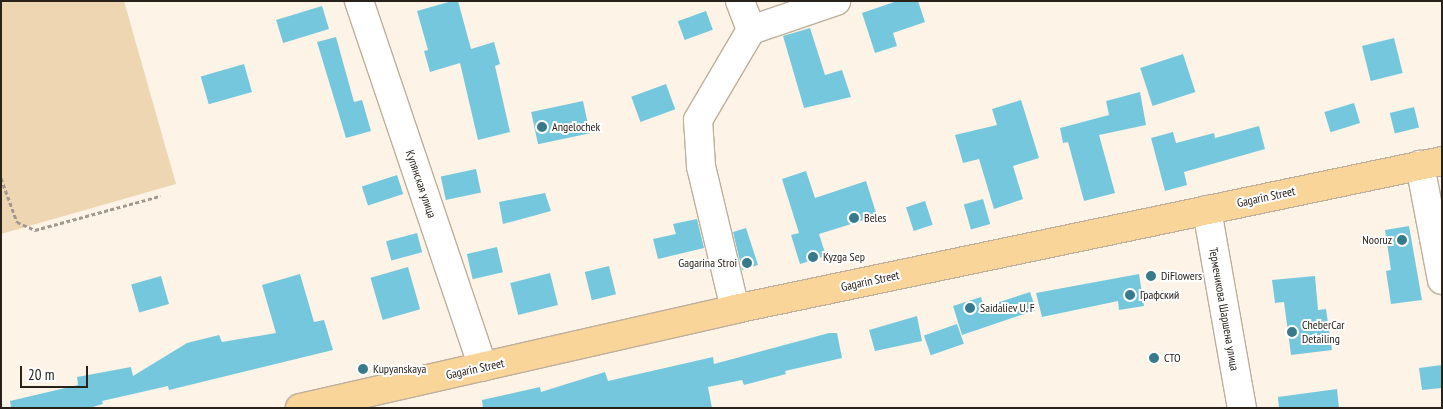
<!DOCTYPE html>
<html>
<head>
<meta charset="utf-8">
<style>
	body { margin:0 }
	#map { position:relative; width:1443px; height:409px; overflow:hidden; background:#fdf4e7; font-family:"PT Sans Narrow",sans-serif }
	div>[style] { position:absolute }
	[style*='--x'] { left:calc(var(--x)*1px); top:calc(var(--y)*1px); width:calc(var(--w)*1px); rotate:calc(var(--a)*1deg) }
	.green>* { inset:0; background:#eed6b3 }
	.building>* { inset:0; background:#75c7dd; transform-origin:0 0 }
	.path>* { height:3px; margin-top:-1.5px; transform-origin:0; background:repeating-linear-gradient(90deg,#a1998e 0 4px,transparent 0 6.5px) }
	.roads { filter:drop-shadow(1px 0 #bdaf9b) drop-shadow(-1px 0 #bdaf9b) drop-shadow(0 1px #bdaf9b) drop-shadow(0 -1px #bdaf9b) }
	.minor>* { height:28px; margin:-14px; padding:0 14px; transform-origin:14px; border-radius:14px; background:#fff }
	.major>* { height:28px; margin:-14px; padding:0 14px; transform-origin:14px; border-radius:14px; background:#f9d59a }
	.dots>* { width:14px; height:14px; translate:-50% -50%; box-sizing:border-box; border:2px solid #fff; border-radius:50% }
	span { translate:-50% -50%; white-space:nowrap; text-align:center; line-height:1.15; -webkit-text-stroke:4px #fff; paint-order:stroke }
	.poi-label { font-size:12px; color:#28221b }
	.left { translate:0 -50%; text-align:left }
	.right { translate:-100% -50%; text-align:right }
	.street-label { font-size:12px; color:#28221b }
	.frame { position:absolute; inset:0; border:2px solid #28221b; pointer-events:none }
	.scale { position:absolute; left:20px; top:366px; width:68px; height:22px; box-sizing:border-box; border:2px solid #28221b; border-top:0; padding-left:6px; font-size:15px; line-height:18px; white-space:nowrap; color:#28221b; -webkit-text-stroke:4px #fff; paint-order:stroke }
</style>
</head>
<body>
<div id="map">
	<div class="green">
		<i style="clip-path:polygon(1px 1px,124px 1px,176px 184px,1px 234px)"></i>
	</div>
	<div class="building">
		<i style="clip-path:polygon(452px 1px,458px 1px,471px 49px,494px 42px,500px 64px,495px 66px,510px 132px,478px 140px,460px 63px,430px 72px,424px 51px,428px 50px,417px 11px)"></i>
		<i style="clip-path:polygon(897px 1px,918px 1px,925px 22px,893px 33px,897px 46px,875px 53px,862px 13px)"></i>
		<i style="left:322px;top:6px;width:24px;height:48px;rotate:73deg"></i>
		<i style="left:706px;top:11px;width:20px;height:30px;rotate:70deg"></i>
		<i style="clip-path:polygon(810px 28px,825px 75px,842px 70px,851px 97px,804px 108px,783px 36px)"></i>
		<i style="clip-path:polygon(336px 37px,354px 102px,362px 100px,371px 131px,346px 138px,317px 42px)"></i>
		<i style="left:1394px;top:38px;width:36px;height:33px;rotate:76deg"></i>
		<i style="left:1183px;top:54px;width:40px;height:45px;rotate:72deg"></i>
		<i style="left:244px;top:64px;width:29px;height:45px;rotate:74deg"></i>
		<i style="left:666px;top:84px;width:27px;height:37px;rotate:70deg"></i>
		<i style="clip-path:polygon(1140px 92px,1146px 125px,1099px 135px,1115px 193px,1084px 201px,1068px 142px,1063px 143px,1060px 128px,1109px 115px,1106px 101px)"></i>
		<i style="clip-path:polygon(1021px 100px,1039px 158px,1013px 166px,1023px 199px,994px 209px,979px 159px,963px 163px,955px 135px,997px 125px,992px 109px)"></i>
		<i style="left:583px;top:101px;width:33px;height:53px;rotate:78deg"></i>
		<i style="left:1354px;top:103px;width:21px;height:31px;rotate:73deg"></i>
		<i style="left:1414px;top:107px;width:21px;height:25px;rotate:76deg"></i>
		<i style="clip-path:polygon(1259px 126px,1265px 149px,1184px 172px,1187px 185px,1165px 191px,1151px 138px,1173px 132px,1176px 143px,1214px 133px,1215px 138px)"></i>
		<i style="left:476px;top:169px;width:24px;height:36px;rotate:78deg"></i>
		<i style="clip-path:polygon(806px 171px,815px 198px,866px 181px,877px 216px,819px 234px,826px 256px,800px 264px,791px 235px,799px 233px,782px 179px)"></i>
		<i style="left:397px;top:175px;width:20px;height:37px;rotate:72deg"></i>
		<i style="clip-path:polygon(545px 193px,551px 211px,503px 224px,499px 202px)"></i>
		<i style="left:983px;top:199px;width:26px;height:20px;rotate:74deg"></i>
		<i style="left:925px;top:201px;width:25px;height:20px;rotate:72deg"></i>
		<i style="clip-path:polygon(697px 219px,704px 248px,658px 259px,653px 239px,676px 234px,673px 224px)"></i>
		<i style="clip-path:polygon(1409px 226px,1422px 300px,1391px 304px,1386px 271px,1391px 270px,1385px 230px)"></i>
		<i style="clip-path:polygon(746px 228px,758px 265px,742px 270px,733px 232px)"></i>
		<i style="left:417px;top:233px;width:20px;height:32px;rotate:75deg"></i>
		<i style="left:497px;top:247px;width:26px;height:31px;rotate:77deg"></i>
		<i style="left:609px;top:266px;width:29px;height:25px;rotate:76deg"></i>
		<i style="left:408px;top:267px;width:44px;height:39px;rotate:74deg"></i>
		<i style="left:550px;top:273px;width:33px;height:41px;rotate:76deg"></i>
		<i style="clip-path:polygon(300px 274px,314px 322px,324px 320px,333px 350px,169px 390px,168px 386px,102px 401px,103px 404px,89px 408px,11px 408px,10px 401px,78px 385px,77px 377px,131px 367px,133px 376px,187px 343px,219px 335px,222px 342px,276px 333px,262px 285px)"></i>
		<i style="clip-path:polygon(1139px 274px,1144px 306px,1119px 310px,1118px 301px,1042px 317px,1036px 293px)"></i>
		<i style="left:161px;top:276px;width:29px;height:31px;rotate:74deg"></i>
		<i style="clip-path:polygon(1315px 276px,1318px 310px,1326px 309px,1332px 350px,1291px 355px,1284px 302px,1275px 303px,1272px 280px)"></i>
		<i style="clip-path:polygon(1030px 292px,1036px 310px,962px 335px,953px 306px,981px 297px,984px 307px)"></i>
		<i style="clip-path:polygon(917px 316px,922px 341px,875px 351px,869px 330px)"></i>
		<i style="left:957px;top:324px;width:21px;height:35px;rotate:71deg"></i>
		<i style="clip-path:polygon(829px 333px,837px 333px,842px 358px,785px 371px,786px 374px,744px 385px,742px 380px,708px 387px,712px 408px,483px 408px,482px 400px,540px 387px,541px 392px,605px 372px,608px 381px,713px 357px,714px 364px)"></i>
		<i style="clip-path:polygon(1442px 365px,1442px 388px,1422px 390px,1419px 368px)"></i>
		<i style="clip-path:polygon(1337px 389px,1339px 408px,1279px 408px,1278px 397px)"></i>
	</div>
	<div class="path">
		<i style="--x:1;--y:178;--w:47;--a:70"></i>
		<i style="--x:17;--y:222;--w:20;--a:24"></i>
		<i style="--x:35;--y:230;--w:130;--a:-15.2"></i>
	</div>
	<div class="roads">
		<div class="minor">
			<i style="--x:359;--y:1;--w:386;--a:71.3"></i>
			<i style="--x:740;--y:1;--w:31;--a:69"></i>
			<i style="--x:751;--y:30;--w:90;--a:-18.8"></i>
			<i style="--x:1420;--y:165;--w:117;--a:79.2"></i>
			<i style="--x:1207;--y:210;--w:201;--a:80"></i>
			<i style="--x:735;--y:309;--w:147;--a:-103.4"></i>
			<i style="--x:701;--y:166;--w:46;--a:-93.7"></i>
			<i style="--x:698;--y:120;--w:104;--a:-59.5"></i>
		</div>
		<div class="major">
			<i style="--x:300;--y:408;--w:446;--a:-12.8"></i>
			<i style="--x:735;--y:309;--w:722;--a:-11.82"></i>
		</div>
	</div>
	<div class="dots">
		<i style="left:542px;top:127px;background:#377a8b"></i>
		<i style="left:854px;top:218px;background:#377a8b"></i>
		<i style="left:1402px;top:240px;background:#377a8b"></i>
		<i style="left:813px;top:257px;background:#377a8b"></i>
		<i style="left:747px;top:263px;background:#377a8b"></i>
		<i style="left:1151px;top:276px;background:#377a8b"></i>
		<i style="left:1130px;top:295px;background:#377a8b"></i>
		<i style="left:970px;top:308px;background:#377a8b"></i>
		<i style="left:1292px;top:332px;background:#377a8b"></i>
		<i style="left:1154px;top:358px;background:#377a8b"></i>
		<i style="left:363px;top:369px;background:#377a8b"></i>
	</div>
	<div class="poi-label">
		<span class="left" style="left:552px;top:127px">Angelochek</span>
		<span class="left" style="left:864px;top:218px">Beles</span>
		<span class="right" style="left:1392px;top:240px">Nooruz</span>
		<span class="left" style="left:823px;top:257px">Kyzga Sep</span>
		<span class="right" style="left:737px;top:263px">Gagarina Stroi</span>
		<span class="left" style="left:1161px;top:276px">DiFlowers</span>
		<span class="left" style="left:1140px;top:295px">Графский</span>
		<span class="left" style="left:980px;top:308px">Saidaliev U. F</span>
		<span class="left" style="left:1302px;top:332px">CheberCar<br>Detailing</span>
		<span class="left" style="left:1164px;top:358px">СТО</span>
		<span class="left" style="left:373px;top:369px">Kupyanskaya</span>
	</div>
	<div class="street-label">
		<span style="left:421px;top:184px;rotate:71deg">Купянская улица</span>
		<span style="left:1266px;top:197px;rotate:-12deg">Gagarin Street</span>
		<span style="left:870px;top:281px;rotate:-12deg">Gagarin Street</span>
		<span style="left:1224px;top:309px;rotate:80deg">Термечикова Шаршена улица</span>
		<span style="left:475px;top:369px;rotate:-12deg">Gagarin Street</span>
	</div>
	<div class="frame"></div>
	<div class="scale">20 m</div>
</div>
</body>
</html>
